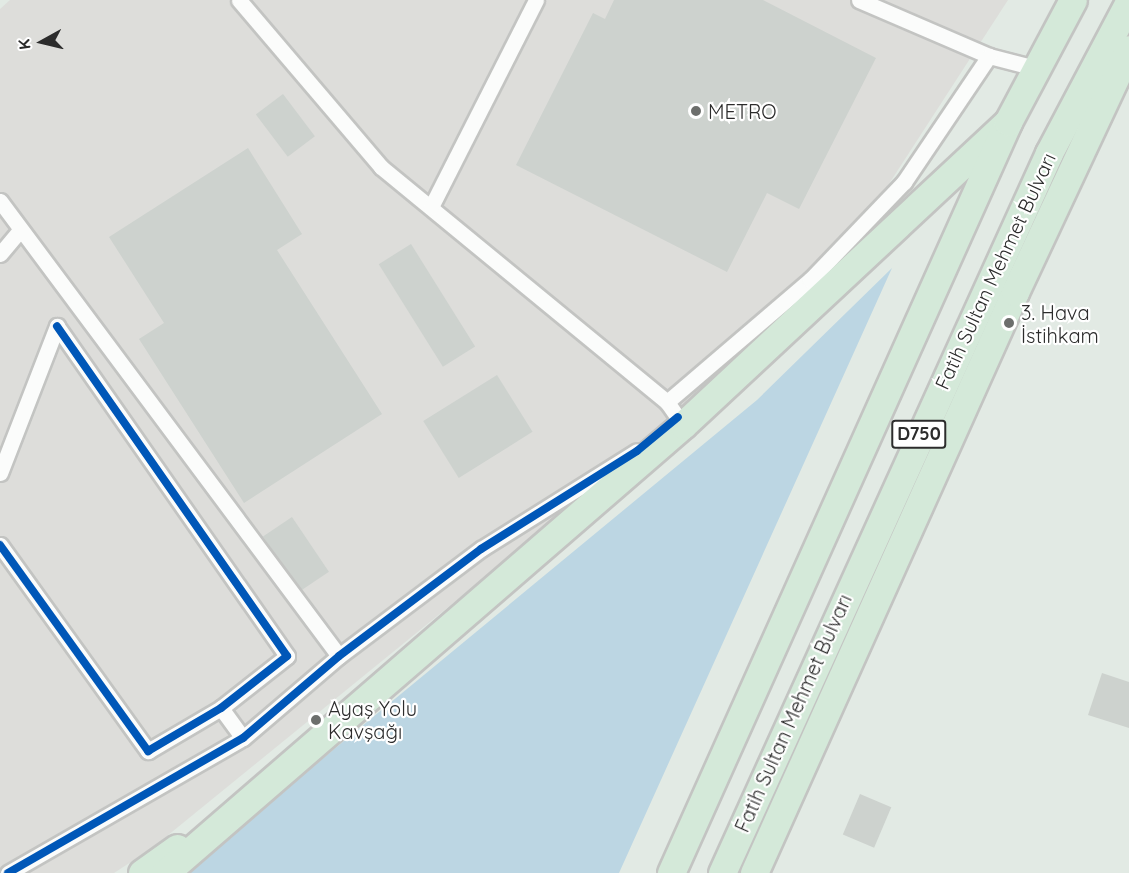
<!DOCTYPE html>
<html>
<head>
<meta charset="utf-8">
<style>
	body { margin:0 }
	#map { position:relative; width:1129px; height:873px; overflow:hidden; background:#e2eae4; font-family:Quicksand,sans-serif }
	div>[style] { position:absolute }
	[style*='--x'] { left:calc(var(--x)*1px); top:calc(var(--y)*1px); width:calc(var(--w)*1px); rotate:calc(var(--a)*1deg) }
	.industrial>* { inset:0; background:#ddddda }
	.green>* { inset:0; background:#bcd6e3 }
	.building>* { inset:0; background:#cdd2ce; transform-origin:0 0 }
	.roads { filter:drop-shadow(2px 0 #c3c4c2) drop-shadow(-2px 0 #c3c4c2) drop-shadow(0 2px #c3c4c2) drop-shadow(0 -2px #c3c4c2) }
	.street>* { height:15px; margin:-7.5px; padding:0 7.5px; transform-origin:7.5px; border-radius:7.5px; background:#fbfcfb }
	.highway>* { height:27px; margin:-13.5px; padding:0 13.5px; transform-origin:13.5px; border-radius:13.5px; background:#d4e9d9 }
	.cycleway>* { height:8px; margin:-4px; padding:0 4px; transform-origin:4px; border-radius:4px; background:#0057b8 }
	.dots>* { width:16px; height:16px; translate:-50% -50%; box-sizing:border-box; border:3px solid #fff; border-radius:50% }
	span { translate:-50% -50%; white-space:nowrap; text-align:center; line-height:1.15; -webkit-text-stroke:4.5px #fff; paint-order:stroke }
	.shield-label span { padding:2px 4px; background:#fff; border:2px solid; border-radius:4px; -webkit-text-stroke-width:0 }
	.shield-label { font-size:18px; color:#2c2c2c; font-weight:700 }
	.poi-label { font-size:20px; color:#2c2c2c }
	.left { translate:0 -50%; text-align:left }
	.street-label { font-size:20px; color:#2c2c2c }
	.north { position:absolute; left:12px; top:12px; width:60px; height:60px; -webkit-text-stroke:4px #fff; paint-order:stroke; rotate:262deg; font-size:16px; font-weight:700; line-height:24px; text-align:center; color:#2c2c2c }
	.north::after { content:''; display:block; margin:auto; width:21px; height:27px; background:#2c2c2c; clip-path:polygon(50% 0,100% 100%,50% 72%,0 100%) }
</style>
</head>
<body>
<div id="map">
	<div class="industrial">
		<i style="clip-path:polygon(10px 0,1008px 0,828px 278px,576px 503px,151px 849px,114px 873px,0 873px,0 9px)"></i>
	</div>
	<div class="green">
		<i style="clip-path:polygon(892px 268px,619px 873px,184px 873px,757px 400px)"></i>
	</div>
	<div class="building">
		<i style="clip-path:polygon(614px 0,763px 0,876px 58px,799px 209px,767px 193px,727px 272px,516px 165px,593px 13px,605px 19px)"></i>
		<i style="left:283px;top:94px;width:53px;height:34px;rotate:53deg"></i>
		<i style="clip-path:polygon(248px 148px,302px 234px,277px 250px,382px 414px,244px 503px,139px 339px,164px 323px,109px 237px)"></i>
		<i style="left:411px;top:244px;width:121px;height:38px;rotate:58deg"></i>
		<i style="left:497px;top:375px;width:67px;height:87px;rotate:58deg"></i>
		<i style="left:292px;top:517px;width:66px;height:35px;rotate:56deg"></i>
		<i style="clip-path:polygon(1102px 673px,1129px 682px,1129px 728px,1088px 715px)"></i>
		<i style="left:860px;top:794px;width:34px;height:44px;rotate:23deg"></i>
	</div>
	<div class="roads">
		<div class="street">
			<i style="--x:239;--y:0;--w:219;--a:49.6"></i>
			<i style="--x:381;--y:167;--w:370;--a:39.4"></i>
			<i style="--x:667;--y:402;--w:28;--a:55"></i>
			<i style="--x:859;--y:0;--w:142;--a:23.3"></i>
			<i style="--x:989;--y:56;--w:48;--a:14.6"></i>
			<i style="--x:0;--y:201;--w:567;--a:53.31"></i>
			<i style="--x:431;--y:207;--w:232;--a:-63.1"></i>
			<i style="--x:0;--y:254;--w:30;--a:-50"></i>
			<i style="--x:667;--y:402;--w:188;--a:-40.5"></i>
			<i style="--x:810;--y:280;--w:136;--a:-46.2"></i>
			<i style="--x:904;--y:182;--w:152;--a:-56"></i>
			<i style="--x:0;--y:473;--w:158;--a:-68.8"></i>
			<i style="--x:0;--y:545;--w:254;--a:54.3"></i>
			<i style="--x:148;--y:751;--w:85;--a:-30.5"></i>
			<i style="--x:221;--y:708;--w:84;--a:-38.2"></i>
			<i style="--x:287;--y:656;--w:402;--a:-124.9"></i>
			<i style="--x:221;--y:708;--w:37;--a:54"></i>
			<i style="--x:8;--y:873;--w:271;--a:-29.9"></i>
			<i style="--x:243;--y:738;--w:126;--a:-40.5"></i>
			<i style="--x:339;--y:656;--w:178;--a:-37"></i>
			<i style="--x:481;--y:549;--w:184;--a:-32.1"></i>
		</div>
		<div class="highway">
			<i style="--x:142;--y:873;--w:43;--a:-35.5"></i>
			<i style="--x:165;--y:873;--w:685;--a:-40.86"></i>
			<i style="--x:683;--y:425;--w:444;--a:-43"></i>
			<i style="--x:671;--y:873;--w:823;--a:-65.83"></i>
			<i style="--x:1008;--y:122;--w:138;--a:-62"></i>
			<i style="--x:722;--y:873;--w:791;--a:-65.57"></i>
			<i style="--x:1049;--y:153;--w:171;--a:-62.1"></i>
			<i style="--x:754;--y:873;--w:637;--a:-65.81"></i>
			<i style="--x:1015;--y:292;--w:268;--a:-64.9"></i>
		</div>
	</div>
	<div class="cycleway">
		<i style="--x:0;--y:545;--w:254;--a:54.3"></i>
		<i style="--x:148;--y:751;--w:85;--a:-30.5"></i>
		<i style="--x:221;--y:708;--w:84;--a:-38.2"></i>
		<i style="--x:287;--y:656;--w:402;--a:-124.9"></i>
		<i style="--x:8;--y:873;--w:271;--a:-29.9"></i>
		<i style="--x:243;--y:738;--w:126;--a:-40.5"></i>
		<i style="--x:339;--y:656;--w:178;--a:-37"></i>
		<i style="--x:481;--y:549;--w:184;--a:-32.1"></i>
		<i style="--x:637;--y:451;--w:53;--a:-39.7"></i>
	</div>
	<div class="dots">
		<i style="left:696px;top:111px;background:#6c6e6c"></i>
		<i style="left:1009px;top:323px;background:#6c6e6c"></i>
		<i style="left:316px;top:720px;background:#6c6e6c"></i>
	</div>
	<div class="shield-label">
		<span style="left:919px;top:434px">D750</span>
	</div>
	<div class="poi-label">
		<span class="left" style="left:708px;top:111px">METRO</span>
		<span class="left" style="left:1021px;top:324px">3. Hava<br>İstihkam</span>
		<span class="left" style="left:328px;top:720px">Ayaş Yolu<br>Kavşağı</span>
	</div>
	<div class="street-label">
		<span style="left:995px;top:271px;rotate:-65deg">Fatih Sultan Mehmet Bulvarı</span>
		<span style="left:793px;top:713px;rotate:-66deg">Fatih Sultan Mehmet Bulvarı</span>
	</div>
	<div class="north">K</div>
</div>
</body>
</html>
